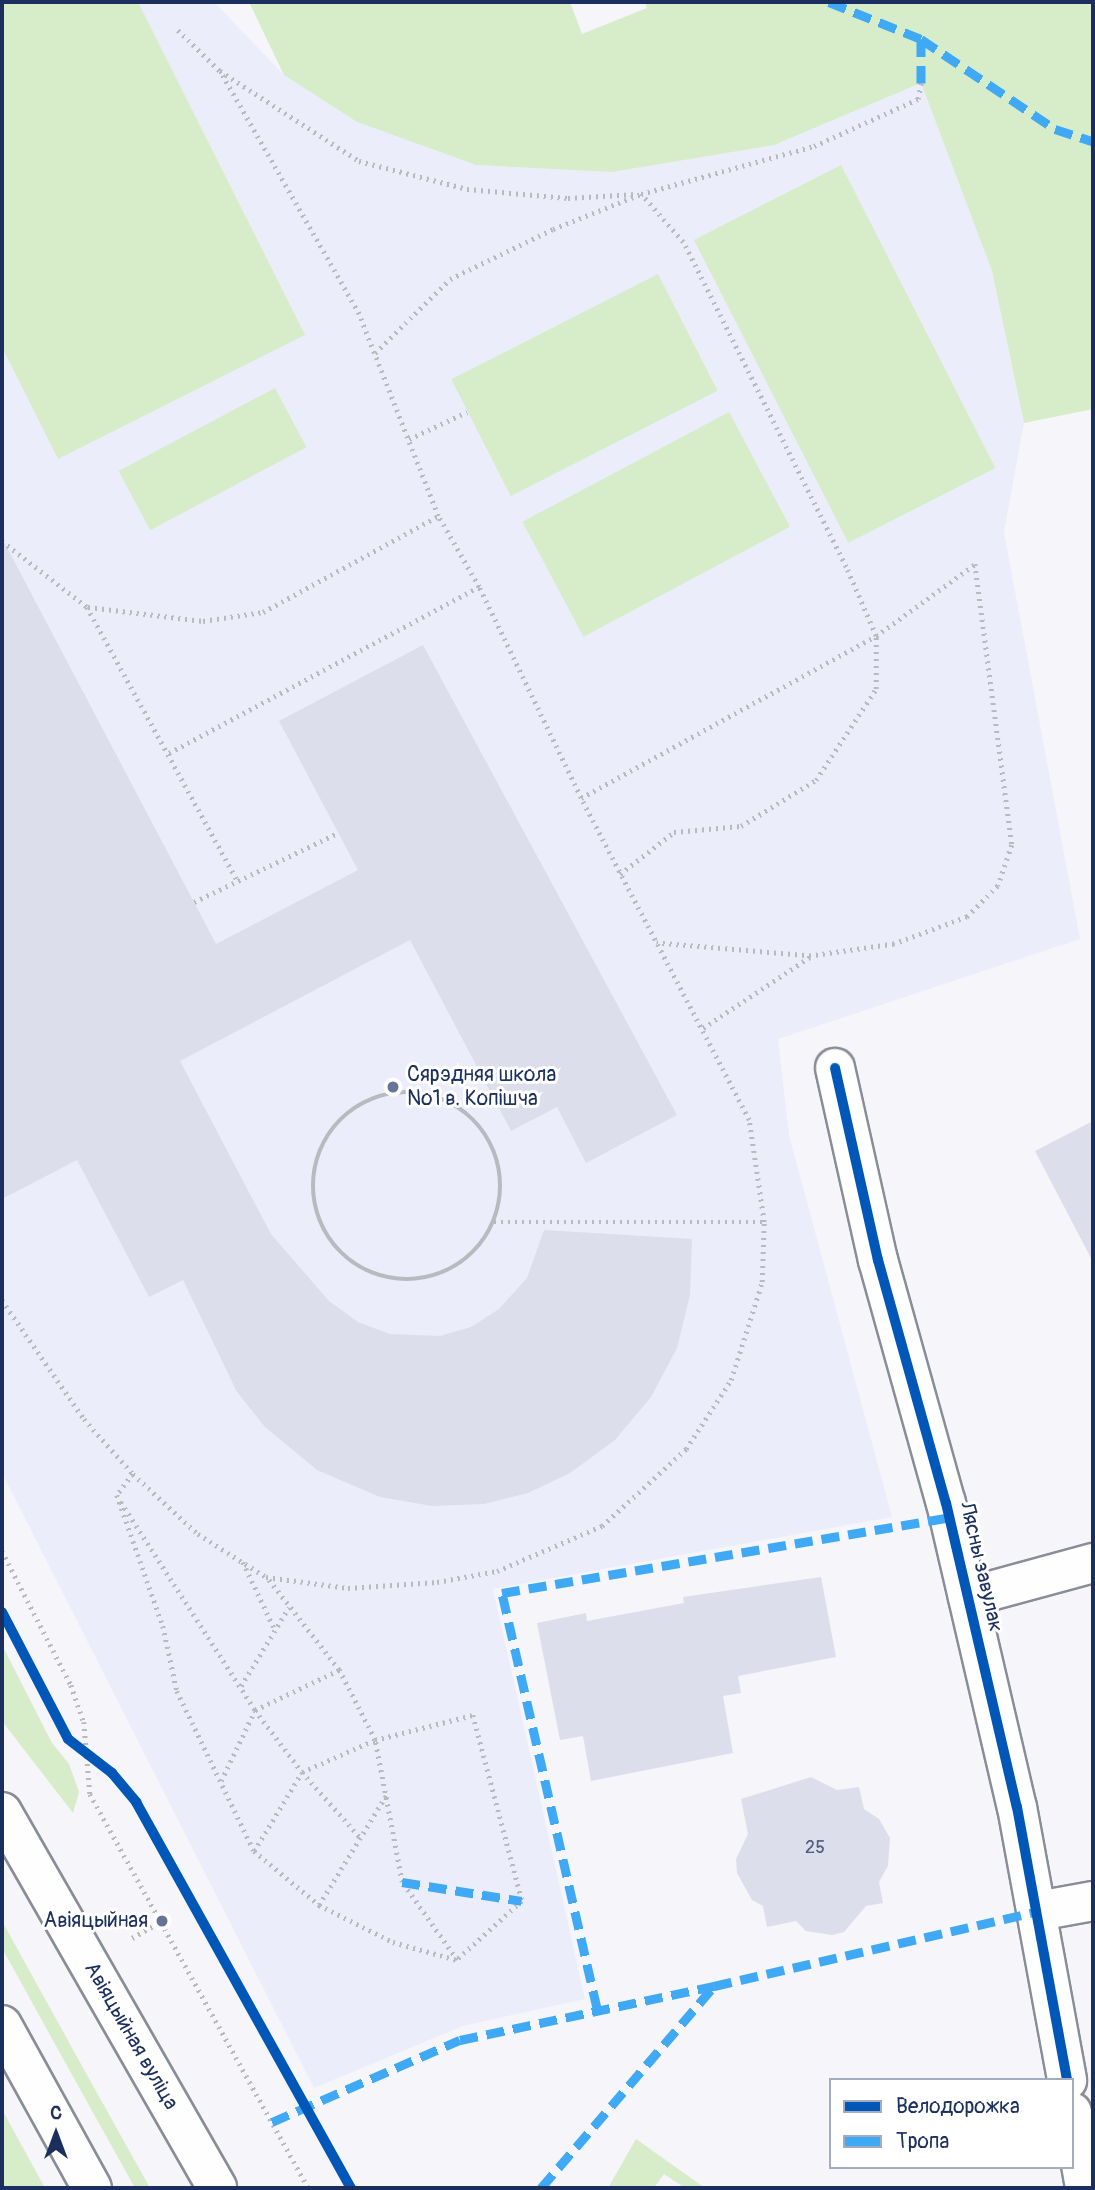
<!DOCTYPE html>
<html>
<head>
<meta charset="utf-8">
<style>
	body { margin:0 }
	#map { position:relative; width:1095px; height:2190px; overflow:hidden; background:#f5f5fa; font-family:Pangolin,sans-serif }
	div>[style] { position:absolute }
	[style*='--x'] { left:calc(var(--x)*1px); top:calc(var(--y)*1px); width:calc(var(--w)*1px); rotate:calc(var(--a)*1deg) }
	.built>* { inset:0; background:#ebedfb }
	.green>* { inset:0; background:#d7ecc8; transform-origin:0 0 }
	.building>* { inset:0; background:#dddeeb }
	.path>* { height:4.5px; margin-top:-2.25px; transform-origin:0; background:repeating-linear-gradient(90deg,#b8bac0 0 2px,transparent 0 7px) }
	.path>.ring { margin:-2.25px; padding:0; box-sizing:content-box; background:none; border:4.5px solid #b8bac0; border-radius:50% }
	.roads { filter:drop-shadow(2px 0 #898d98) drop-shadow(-2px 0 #898d98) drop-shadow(0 2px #898d98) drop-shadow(0 -2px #898d98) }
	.minor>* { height:38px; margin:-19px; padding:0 19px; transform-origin:19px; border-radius:19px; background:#fefefe }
	.major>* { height:38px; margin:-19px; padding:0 19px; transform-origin:19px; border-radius:19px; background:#fefefe }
	.quiet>* { height:9px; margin-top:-4.5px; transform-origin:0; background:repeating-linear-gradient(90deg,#3fa9f5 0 18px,transparent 0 27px) }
	.cycleway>* { height:10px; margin:-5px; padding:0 5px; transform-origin:5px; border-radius:5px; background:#0057b8 }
	.dots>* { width:19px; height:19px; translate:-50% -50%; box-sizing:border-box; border:4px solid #fff; border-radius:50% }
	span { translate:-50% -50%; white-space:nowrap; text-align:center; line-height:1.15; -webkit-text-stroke:6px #fff; paint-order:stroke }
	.number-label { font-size:18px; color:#4c5c82 }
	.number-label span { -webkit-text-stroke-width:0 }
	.poi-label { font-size:21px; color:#1b2f5e }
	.left { translate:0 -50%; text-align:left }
	.right { translate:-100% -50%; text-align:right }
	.street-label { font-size:21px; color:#1b2f5e }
	.frame { position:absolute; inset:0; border:4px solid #1b2f5e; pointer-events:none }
	.legend { position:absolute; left:829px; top:2078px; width:245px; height:91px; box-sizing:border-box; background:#fff; border:2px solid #a4acbf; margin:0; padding:9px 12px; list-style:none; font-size:21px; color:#1b2f5e }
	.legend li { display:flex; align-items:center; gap:14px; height:35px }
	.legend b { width:35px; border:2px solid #a4acbf }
	.north { position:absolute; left:21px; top:2099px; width:70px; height:70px; -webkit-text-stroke:5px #fff; paint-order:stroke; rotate:0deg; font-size:19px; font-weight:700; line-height:28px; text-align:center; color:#1b2f5e }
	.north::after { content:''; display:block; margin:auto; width:24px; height:32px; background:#1b2f5e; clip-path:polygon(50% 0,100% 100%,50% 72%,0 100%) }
</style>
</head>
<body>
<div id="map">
	<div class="built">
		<i style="clip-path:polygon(2px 2px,214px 2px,284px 75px,357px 122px,476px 165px,612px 172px,774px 145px,921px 83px,992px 271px,1024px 423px,1004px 532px,1080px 939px,778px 1039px,789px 1135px,892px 1517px,493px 1589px,585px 1999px,463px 2026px,314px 2088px,2px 1473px)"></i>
	</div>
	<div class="green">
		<i style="clip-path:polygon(2px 2px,138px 2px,305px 335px,58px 459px,2px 347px)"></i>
		<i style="clip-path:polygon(249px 2px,570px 2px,582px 34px,647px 8px,645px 2px,1093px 2px,1093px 409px,1024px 423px,992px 271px,921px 83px,774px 145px,612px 172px,476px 165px,357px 122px,284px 75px)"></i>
		<i style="left:841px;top:165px;width:340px;height:165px;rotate:63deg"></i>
		<i style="left:658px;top:274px;width:131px;height:232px;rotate:63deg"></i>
		<i style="left:275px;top:388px;width:67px;height:177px;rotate:62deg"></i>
		<i style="left:729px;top:412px;width:130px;height:234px;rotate:62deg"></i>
		<i style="clip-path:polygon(2px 1645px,52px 1743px,69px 1764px,79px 1792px,73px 1813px,2px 1721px)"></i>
		<i style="clip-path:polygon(2px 1921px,82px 2066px,150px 2188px,135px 2188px,71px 2073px,2px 1948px)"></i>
		<i style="clip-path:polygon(2px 2110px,4px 2113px,45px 2188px,2px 2188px)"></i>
		<i style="clip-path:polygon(636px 2139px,705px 2188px,685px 2188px,664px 2174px,654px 2188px,608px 2188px)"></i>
	</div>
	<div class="building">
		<i style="clip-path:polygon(2px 538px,216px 944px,358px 870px,279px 721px,423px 645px,677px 1115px,586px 1163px,557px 1107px,511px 1131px,410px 940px,180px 1061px,271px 1234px,329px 1301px,358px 1322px,390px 1334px,440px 1336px,471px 1327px,499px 1309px,527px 1278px,544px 1230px,692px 1239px,690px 1295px,677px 1348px,651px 1397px,615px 1440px,570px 1473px,528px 1493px,484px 1504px,432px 1506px,380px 1497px,317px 1470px,265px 1427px,237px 1392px,183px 1280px,149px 1297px,77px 1160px,2px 1199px)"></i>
		<i style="clip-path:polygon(1093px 1121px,1093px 1262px,1035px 1151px)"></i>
		<i style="clip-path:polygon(821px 1577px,836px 1657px,738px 1676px,741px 1693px,723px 1696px,733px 1753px,591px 1781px,583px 1736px,560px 1740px,537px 1623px,586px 1613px,587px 1621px,684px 1603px,683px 1597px)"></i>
		<i style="clip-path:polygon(811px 1777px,837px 1790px,859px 1787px,864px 1809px,879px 1819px,890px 1838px,888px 1866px,879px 1882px,883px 1903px,866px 1906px,844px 1932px,832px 1935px,806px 1931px,796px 1921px,767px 1927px,763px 1906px,752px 1900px,737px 1873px,736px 1859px,748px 1834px,741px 1799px)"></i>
	</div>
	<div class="path">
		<i style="--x:178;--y:30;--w:59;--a:44.3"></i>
		<i style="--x:220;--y:71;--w:166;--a:32.9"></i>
		<i style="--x:359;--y:161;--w:112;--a:14.5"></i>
		<i style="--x:467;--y:189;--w:101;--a:5.1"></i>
		<i style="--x:568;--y:198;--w:68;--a:-3.4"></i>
		<i style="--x:375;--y:353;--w:105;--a:-44.6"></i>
		<i style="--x:450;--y:279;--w:114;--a:-25.9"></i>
		<i style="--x:553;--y:229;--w:95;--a:-21.7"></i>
		<i style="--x:641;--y:194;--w:180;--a:-15.5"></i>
		<i style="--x:814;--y:146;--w:114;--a:-24.3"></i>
		<i style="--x:918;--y:99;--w:16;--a:-79"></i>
		<i style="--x:409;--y:439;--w:64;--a:-25"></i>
		<i style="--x:2;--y:541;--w:108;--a:37.8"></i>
		<i style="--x:87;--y:607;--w:314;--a:61.2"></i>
		<i style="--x:88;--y:607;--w:116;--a:6.9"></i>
		<i style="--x:203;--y:621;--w:61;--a:-8.5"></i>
		<i style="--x:263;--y:612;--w:200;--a:-28.7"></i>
		<i style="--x:169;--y:753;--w:352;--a:-28.2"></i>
		<i style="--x:581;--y:798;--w:337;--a:-28.8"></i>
		<i style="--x:876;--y:636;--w:122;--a:-36"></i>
		<i style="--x:975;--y:564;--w:283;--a:82.5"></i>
		<i style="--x:1012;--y:845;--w:43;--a:108.9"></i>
		<i style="--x:998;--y:886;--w:44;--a:135"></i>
		<i style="--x:967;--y:917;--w:78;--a:159.7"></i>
		<i style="--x:894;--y:944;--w:84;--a:171.8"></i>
		<i style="--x:811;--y:956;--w:155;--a:-175.2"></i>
		<i style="--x:620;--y:874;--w:68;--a:-37.9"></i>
		<i style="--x:674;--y:832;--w:67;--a:-5.1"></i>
		<i style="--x:741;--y:826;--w:88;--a:-31.5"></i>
		<i style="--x:816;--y:780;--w:109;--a:-56.6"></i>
		<i style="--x:876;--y:689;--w:53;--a:-90"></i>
		<i style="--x:876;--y:636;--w:75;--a:-113.5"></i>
		<i style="--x:846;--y:567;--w:364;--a:-116.6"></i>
		<i style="--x:683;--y:242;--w:64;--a:-131.2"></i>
		<i style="--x:194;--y:902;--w:160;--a:-25.6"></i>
		<i style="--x:703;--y:1028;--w:128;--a:-33.6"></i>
		<i class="ring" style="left:313px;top:1092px;width:183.5px;height:183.5px"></i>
		<i style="--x:494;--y:1222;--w:270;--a:0"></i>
		<i style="--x:2;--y:1300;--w:145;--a:55.4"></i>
		<i style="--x:84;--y:1419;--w:74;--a:48.3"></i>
		<i style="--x:133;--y:1474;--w:88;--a:42.7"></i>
		<i style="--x:198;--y:1534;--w:80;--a:32.3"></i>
		<i style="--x:266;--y:1577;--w:83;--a:7.6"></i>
		<i style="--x:348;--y:1588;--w:89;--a:-3.9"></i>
		<i style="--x:437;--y:1582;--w:61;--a:-10.4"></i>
		<i style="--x:497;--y:1571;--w:114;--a:-23.2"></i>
		<i style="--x:602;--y:1526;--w:114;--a:-42.5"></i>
		<i style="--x:686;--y:1449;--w:82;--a:-56.9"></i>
		<i style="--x:731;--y:1380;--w:103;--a:-72.4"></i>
		<i style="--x:762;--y:1282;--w:60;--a:-88.1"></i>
		<i style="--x:764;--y:1222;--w:103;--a:-98.4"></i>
		<i style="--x:749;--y:1120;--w:363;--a:-117.6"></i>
		<i style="--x:581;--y:798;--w:234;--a:-115.8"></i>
		<i style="--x:479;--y:587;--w:82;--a:-120"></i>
		<i style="--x:438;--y:516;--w:217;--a:-111.4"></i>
		<i style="--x:359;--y:314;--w:280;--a:-119.8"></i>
		<i style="--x:133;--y:1474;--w:26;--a:127"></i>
		<i style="--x:117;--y:1495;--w:139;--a:70.7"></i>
		<i style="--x:163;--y:1626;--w:66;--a:77.8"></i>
		<i style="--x:177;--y:1691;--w:178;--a:64.3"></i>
		<i style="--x:254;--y:1851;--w:85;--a:39.7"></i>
		<i style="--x:319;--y:1905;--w:83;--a:26.6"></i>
		<i style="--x:393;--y:1942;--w:66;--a:15.7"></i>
		<i style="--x:457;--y:1960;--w:95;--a:-125.2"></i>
		<i style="--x:402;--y:1882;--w:145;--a:-100.8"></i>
		<i style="--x:375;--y:1740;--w:79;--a:-117.2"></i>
		<i style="--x:339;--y:1670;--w:117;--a:-128"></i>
		<i style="--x:121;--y:1502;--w:247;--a:57.2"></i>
		<i style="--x:255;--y:1710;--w:93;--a:-25.5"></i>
		<i style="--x:2;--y:1551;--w:151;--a:62.8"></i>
		<i style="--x:71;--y:1685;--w:39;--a:71"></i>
		<i style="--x:84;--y:1722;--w:72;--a:85.2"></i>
		<i style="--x:90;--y:1794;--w:450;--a:61"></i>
		<i style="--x:243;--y:1562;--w:75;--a:64.8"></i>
		<i style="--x:241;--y:1686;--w:92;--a:-58.7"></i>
		<i style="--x:221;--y:1781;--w:79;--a:-64.4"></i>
		<i style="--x:255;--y:1710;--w:78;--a:52.8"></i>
		<i style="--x:302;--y:1772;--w:87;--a:48.3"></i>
		<i style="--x:254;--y:1851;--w:92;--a:-58.7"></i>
		<i style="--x:302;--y:1772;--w:80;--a:-23.7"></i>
		<i style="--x:375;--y:1740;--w:101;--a:-14.3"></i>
		<i style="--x:473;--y:1715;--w:192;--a:75.2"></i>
		<i style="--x:522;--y:1901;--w:88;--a:137.8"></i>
		<i style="--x:319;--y:1905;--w:130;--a:-58.5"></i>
		<i style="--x:132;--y:1938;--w:34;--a:-30"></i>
	</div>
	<div class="roads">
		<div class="minor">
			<i style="--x:835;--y:1068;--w:197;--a:77.4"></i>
			<i style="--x:878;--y:1260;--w:252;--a:74.4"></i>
			<i style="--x:946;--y:1503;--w:312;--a:76.9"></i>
			<i style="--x:1017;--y:1807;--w:278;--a:79.6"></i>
			<i style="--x:968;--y:1597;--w:130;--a:-15.2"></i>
			<i style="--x:1038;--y:1911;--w:56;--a:-10.3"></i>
			<i style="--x:1072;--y:2112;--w:77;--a:80.3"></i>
		</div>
		<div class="major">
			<i style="--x:2;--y:1812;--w:433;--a:60.2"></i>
			<i style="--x:2;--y:2025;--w:186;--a:61.1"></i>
		</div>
	</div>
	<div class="quiet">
		<i style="--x:829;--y:2;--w:99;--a:21.9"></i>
		<i style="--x:921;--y:39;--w:161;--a:33.9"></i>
		<i style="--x:1055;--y:129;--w:40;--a:18"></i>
		<i style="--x:921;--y:39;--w:44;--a:90"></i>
		<i style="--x:402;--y:1882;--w:121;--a:9"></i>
		<i style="--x:597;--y:2008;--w:426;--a:-102.9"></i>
		<i style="--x:502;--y:1593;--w:453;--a:-9.6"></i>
		<i style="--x:272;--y:2122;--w:205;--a:-23.6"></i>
		<i style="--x:460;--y:2040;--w:260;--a:-12"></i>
		<i style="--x:541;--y:2188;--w:266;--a:-49.4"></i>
		<i style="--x:714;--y:1986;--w:333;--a:-13"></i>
	</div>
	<div class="cycleway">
		<i style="--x:835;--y:1068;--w:197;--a:77.4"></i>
		<i style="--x:878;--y:1260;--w:252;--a:74.4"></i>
		<i style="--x:946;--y:1503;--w:312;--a:76.9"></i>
		<i style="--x:1017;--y:1807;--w:278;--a:79.6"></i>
		<i style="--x:2;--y:1612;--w:143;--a:62.5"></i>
		<i style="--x:68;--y:1739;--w:56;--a:37.7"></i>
		<i style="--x:112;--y:1773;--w:38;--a:50"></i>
		<i style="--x:136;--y:1802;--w:442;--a:60.9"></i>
	</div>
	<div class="dots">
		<i style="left:393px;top:1087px;background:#677495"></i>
		<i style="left:162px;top:1921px;background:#677495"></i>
	</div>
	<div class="number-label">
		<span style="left:815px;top:1848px">25</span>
	</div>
	<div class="poi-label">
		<span class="left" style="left:407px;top:1087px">Сярэдняя школа<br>№1 в. Копішча</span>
		<span class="right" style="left:148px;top:1921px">Авіяцыйная</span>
	</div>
	<div class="street-label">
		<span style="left:981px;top:1567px;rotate:77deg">Лясны завулак</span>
		<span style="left:131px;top:2036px;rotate:60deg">Авіяцыйная вуліца</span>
	</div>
	<div class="frame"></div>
	<ul class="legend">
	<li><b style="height:9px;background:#0057b8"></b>Велодорожка</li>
	<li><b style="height:9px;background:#3fa9f5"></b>Тропа</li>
	</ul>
	<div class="north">С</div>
</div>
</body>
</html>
